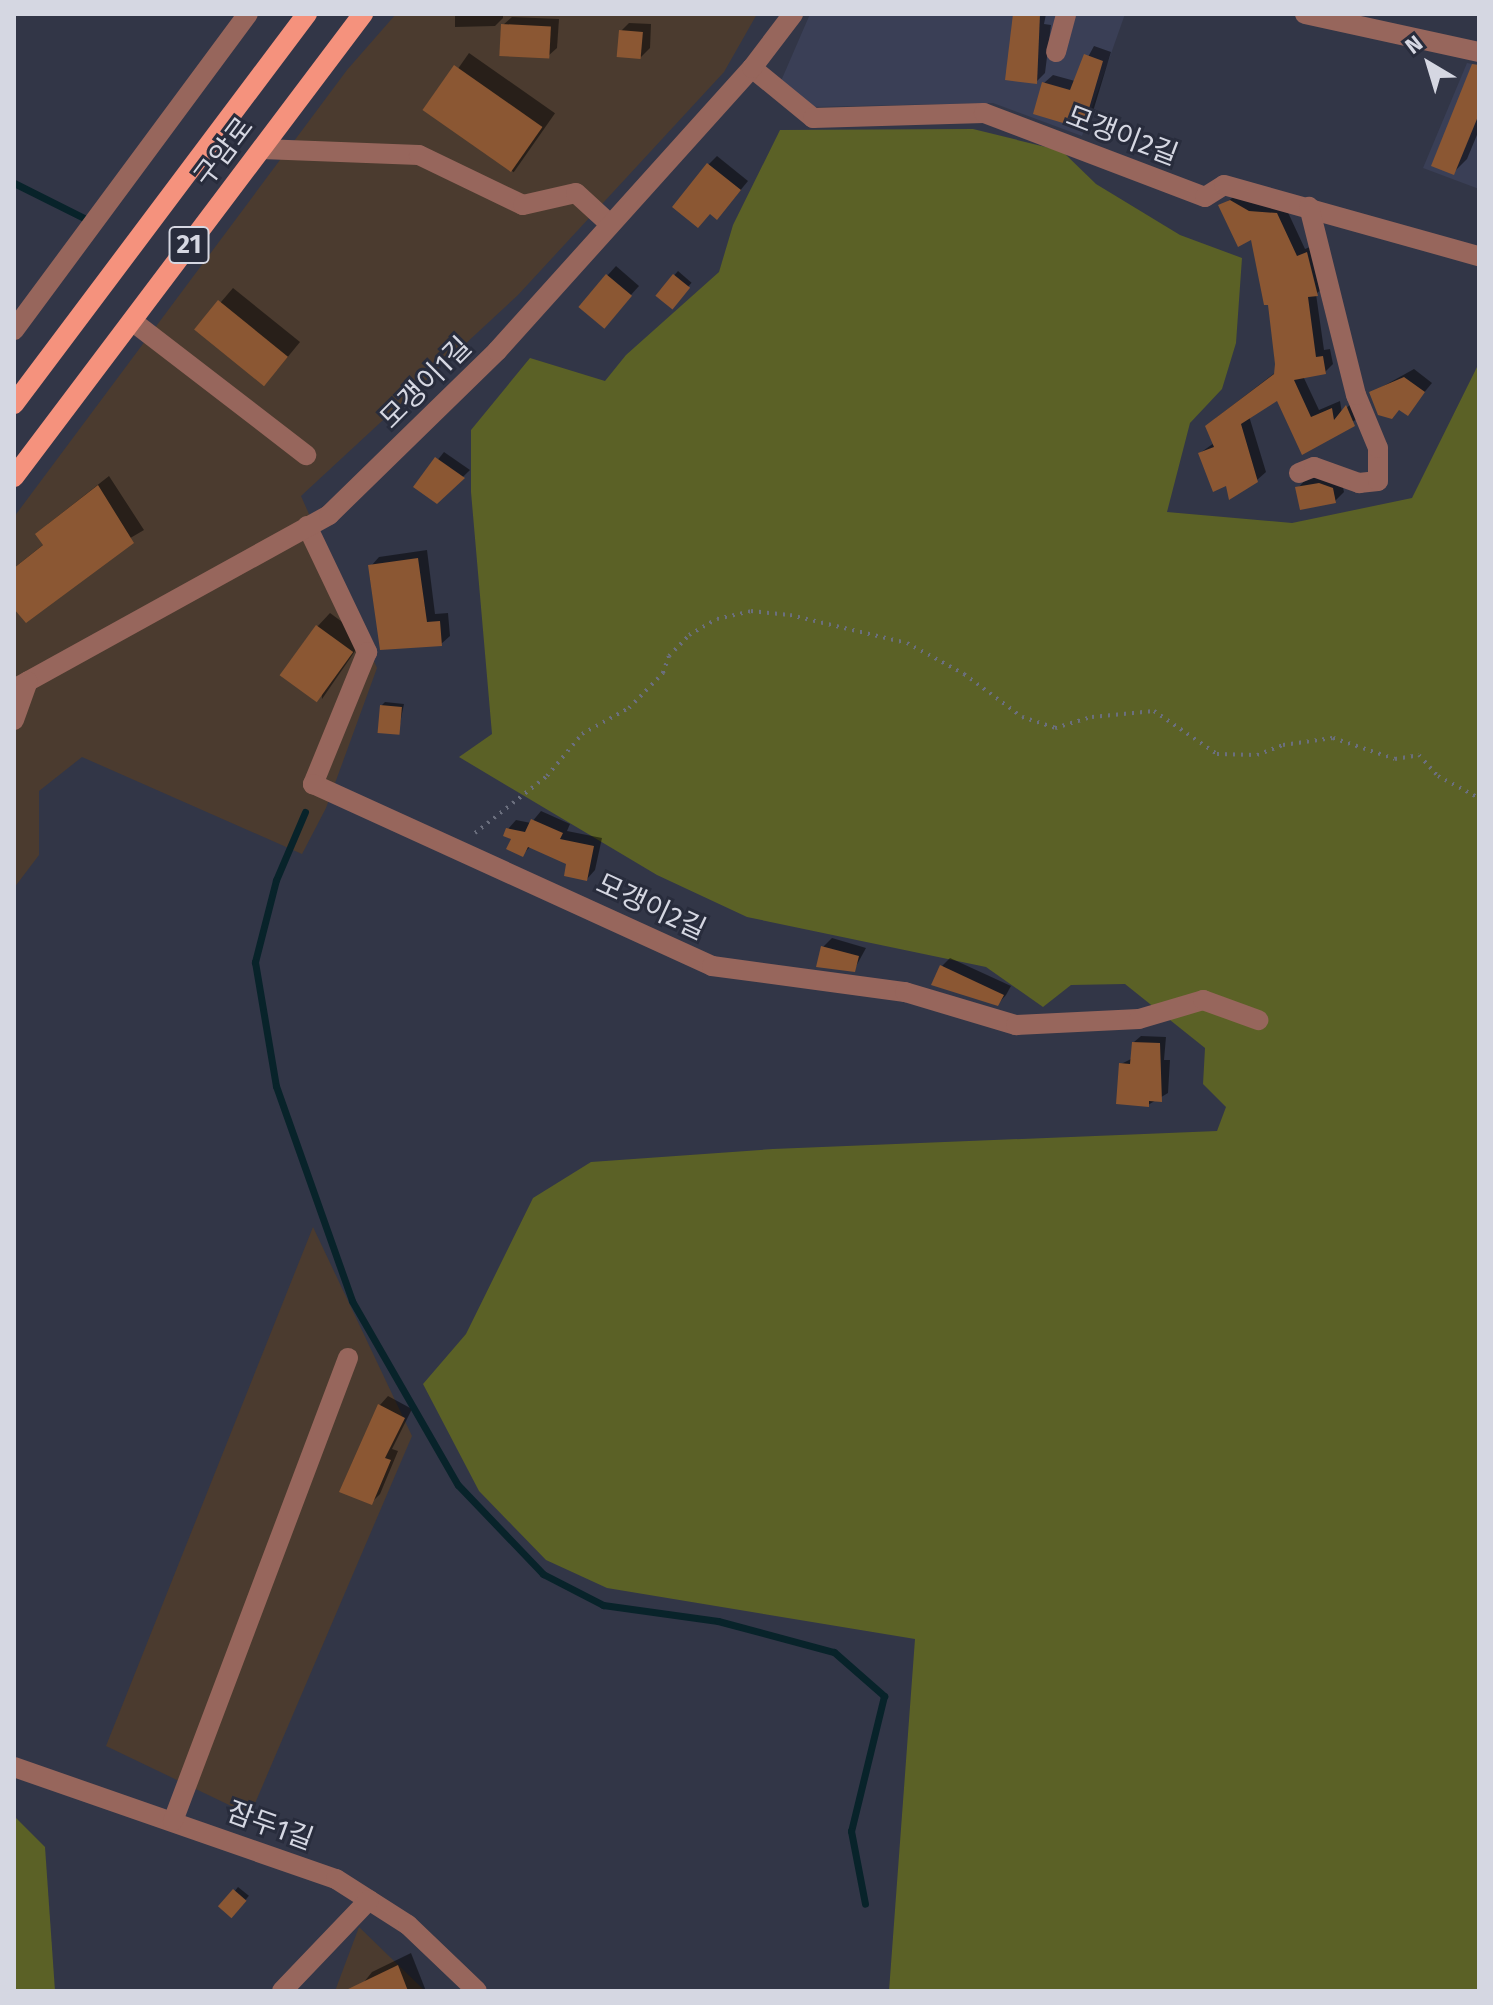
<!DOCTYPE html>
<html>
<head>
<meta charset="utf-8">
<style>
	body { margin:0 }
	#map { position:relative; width:1493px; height:2005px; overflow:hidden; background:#323647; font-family:"Fira Sans","Noto Sans KR",sans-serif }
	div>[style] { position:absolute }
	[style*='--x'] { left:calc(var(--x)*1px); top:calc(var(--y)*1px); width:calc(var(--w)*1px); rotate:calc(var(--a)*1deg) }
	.commercial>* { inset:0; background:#4b3b2f }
	.built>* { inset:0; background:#3a3f56 }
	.green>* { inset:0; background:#5b6126 }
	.shadow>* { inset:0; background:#0007; transform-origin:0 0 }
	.stream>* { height:7px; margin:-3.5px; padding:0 3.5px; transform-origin:3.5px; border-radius:3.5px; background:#08232a }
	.building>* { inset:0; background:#8b5733; transform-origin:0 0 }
	.path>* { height:4px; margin-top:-2px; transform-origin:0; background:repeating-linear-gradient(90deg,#6b6f7e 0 2px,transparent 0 8px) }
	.minor>* { height:20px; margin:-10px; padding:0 10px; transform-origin:10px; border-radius:10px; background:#97665c }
	.major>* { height:20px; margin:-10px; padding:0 10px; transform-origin:10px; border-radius:10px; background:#f5927d }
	span { translate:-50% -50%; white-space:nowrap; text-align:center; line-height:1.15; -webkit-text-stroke:6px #282c3c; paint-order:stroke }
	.shield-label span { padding:2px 6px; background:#282c3c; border:2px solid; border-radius:6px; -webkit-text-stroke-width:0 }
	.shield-label { font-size:26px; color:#d5d7e2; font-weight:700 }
	.street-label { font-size:28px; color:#d5d7e2 }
	.frame { position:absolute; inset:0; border:16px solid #d5d7e2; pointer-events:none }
	.north { position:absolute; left:1389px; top:24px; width:80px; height:80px; -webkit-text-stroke:6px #282c3c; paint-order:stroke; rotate:322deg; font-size:22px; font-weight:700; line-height:32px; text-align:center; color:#d5d7e2 }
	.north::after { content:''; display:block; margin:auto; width:28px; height:36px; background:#d5d7e2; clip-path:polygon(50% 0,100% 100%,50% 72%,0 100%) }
</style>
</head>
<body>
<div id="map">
	<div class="commercial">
		<i style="clip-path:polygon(396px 14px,757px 14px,724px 72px,518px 295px,301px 496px,377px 668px,326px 808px,302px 854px,82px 757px,39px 791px,39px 855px,14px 888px,14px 517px,347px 70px)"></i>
		<i style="clip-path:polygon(313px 1227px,412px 1436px,250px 1815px,106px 1746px)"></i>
		<i style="clip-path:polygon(359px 1927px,425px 1991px,335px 1991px)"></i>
	</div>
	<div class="built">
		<i style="clip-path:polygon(810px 14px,1125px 14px,1082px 136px,993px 103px,813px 107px,781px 81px)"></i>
		<i style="clip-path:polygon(1467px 63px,1479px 65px,1479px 189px,1423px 168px)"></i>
	</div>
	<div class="green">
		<i style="clip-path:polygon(973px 129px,1062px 151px,1096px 184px,1180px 235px,1242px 258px,1236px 343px,1222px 389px,1190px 423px,1167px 512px,1292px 523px,1412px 498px,1479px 363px,1479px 1991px,889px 1991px,915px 1639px,607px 1588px,546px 1560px,479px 1491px,423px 1384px,466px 1334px,533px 1198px,591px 1162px,773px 1149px,1217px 1131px,1226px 1107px,1203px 1084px,1205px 1048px,1125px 984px,1071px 985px,1043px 1007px,986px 967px,747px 917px,657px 875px,459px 757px,492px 734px,471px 492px,471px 430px,530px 358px,605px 381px,626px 355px,719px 272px,733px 225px,780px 130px)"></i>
		<i style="clip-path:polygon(14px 1816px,45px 1847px,55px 1991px,14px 1991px)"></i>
	</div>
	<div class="shadow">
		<i style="clip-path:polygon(455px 14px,503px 14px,503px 18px,495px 26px,455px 27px)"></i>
		<i style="clip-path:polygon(1018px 14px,1046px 14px,1044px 24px,1051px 25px,1045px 73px,1036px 82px)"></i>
		<i style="clip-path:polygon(512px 17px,559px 19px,557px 48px,548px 56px,503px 25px)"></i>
		<i style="clip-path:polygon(629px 23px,651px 24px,650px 48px,641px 57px,621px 31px)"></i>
		<i style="clip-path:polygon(1094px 46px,1111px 52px,1091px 118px,1082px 126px,1044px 83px,1053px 75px,1075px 81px)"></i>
		<i style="left:469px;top:53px;width:105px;height:72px;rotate:35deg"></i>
		<i style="clip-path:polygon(1479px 60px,1479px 130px,1467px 159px,1454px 172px)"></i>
		<i style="clip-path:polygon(717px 156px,748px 181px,725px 209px,708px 165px)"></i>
		<i style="clip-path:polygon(1239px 193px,1285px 206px,1305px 249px,1315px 245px,1325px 286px,1316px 294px,1324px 350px,1330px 349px,1333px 364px,1325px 372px,1303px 376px,1319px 410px,1340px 401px,1342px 413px,1355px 399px,1362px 416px,1303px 452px,1278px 398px,1249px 416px,1266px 472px,1257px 480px,1228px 484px,1200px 453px,1214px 443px,1216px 418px,1276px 372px,1270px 302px,1253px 237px,1221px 206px)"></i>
		<i style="clip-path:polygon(616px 266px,639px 286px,611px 317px,580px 306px)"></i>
		<i style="left:678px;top:271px;width:18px;height:31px;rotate:41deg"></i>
		<i style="clip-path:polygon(233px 288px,300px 342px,277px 370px,197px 330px)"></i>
		<i style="clip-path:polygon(1414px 369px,1432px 383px,1407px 413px,1371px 393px)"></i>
		<i style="clip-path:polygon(444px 452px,470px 470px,437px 502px,416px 487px)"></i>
		<i style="clip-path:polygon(1329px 475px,1341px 479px,1344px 492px,1335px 501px,1298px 488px,1306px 479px)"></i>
		<i style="clip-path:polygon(109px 476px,144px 530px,14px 606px,14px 568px,44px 544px,48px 524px)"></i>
		<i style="clip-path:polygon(427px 550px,435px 614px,448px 613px,450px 636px,441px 644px,371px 566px,379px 557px)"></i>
		<i style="clip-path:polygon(330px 613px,364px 638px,322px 699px,317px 627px)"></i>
		<i style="clip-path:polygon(385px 702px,404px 704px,398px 733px,381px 706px)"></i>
		<i style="clip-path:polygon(541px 811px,570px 824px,567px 831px,602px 838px,595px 870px,587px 879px,569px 863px,531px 846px,523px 854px,508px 829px,516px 820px,531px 823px)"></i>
		<i style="clip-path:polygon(832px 938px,866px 948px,854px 970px,823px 947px)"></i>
		<i style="clip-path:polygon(950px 958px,1011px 986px,1006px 995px,998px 1004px,942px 966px)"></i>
		<i style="clip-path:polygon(1141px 1036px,1166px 1037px,1164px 1060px,1170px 1060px,1168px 1093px,1148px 1105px,1121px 1064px,1133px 1058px,1134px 1042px)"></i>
		<i style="clip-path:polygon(388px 1396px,412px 1409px,392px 1449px,398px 1451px,380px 1494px,371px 1503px,380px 1405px)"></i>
		<i style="left:238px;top:1887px;width:14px;height:26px;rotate:39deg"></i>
		<i style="clip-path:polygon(411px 1953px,426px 1991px,357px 1991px,372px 1972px)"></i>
	</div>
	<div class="stream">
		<i style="--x:14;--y:183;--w:78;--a:26.6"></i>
		<i style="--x:305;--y:812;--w:74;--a:113.1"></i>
		<i style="--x:276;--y:880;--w:85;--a:104.4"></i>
		<i style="--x:255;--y:962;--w:126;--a:80.4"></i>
		<i style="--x:276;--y:1086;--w:228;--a:70.5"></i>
		<i style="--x:352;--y:1301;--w:212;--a:60.1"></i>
		<i style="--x:458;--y:1485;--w:123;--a:46.3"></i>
		<i style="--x:543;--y:1574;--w:68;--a:27.3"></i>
		<i style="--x:603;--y:1605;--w:116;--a:7.9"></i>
		<i style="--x:718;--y:1621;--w:120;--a:15"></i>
		<i style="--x:834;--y:1652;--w:67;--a:41.3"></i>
		<i style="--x:884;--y:1696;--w:139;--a:103.7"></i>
		<i style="--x:851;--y:1831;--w:74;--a:79.1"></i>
	</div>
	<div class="building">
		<i style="clip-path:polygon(1013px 14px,1040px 14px,1037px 84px,1005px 80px)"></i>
		<i style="left:501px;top:24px;width:50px;height:32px;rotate:3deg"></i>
		<i style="left:619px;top:30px;width:24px;height:27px;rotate:5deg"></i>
		<i style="clip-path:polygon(1084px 54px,1103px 61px,1083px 129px,1033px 114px,1042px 82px,1070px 90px)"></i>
		<i style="clip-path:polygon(1472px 64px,1479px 65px,1479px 114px,1454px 175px,1431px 166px)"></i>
		<i style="left:454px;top:65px;width:108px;height:55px;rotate:35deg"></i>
		<i style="clip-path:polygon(707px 163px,741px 190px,717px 220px,710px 214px,698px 228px,672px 207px)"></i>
		<i style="clip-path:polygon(1230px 200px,1249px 211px,1277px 213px,1297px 256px,1307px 252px,1318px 296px,1308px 297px,1316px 357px,1323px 356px,1326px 374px,1294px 380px,1311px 417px,1332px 408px,1334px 420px,1346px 405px,1355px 426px,1302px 455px,1277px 401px,1241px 424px,1258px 482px,1229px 500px,1226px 486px,1213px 492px,1198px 453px,1214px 447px,1205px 426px,1274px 374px,1275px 364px,1268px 305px,1264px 305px,1251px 240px,1238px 247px,1218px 205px)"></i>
		<i style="left:606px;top:274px;width:34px;height:43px;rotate:40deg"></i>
		<i style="left:673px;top:274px;width:22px;height:28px;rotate:39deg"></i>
		<i style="left:218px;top:300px;width:90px;height:38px;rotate:39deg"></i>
		<i style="clip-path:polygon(1404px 377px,1425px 392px,1408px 416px,1399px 410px,1392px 419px,1378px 415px,1369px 392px)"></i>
		<i style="clip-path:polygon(435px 457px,465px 478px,437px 504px,413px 487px)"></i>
		<i style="clip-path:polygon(1319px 483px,1333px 488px,1336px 503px,1300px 510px,1295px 487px)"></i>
		<i style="clip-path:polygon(98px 485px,134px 543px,26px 623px,14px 609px,14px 568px,43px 545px,35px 534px)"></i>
		<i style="clip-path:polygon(418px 558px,427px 622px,440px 621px,442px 646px,380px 650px,368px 565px)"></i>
		<i style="left:316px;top:625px;width:46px;height:62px;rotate:36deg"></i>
		<i style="left:380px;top:705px;width:22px;height:28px;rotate:5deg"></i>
		<i style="clip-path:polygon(531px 819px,563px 833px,560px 839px,594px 846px,587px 881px,564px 876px,566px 864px,528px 847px,523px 857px,506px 849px,511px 839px,503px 836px,506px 828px,525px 832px)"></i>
		<i style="clip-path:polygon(821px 946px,859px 956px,855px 972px,816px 967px)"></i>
		<i style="clip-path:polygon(940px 965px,1004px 995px,998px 1006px,931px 985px)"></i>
		<i style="clip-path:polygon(1132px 1042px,1160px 1043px,1162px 1102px,1149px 1101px,1149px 1107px,1116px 1104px,1119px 1063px,1130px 1064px)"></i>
		<i style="clip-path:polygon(378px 1404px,405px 1418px,385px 1458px,391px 1460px,372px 1505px,339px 1492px)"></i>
		<i style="left:233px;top:1889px;width:18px;height:23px;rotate:41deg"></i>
		<i style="clip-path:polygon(398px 1965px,408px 1991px,344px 1991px)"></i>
	</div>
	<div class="path">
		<i style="--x:475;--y:833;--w:92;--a:-38.4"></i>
		<i style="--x:547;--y:776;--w:55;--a:-50.2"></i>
		<i style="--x:582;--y:734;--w:54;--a:-29"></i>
		<i style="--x:629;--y:708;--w:49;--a:-45.8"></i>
		<i style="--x:663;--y:673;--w:18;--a:-71"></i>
		<i style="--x:669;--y:656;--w:29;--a:-46"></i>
		<i style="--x:689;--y:635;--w:32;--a:-30"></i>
		<i style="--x:717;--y:619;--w:35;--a:-13"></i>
		<i style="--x:751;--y:611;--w:39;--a:6"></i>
		<i style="--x:790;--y:615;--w:120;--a:13.5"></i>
		<i style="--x:907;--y:643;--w:65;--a:28.5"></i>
		<i style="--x:964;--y:674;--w:72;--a:36.6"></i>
		<i style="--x:1022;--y:717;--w:35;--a:18"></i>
		<i style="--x:1055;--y:728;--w:39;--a:-17"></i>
		<i style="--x:1092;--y:717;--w:62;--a:-5.5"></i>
		<i style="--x:1154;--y:711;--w:76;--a:34.3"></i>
		<i style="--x:1217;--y:754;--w:40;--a:1.4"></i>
		<i style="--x:1257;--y:755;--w:28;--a:-21"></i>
		<i style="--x:1283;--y:745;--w:50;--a:-8"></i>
		<i style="--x:1333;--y:738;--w:65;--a:18.7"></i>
		<i style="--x:1395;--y:759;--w:24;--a:-9"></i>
		<i style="--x:1419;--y:755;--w:28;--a:48"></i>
		<i style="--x:1438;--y:776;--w:47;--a:28.2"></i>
	</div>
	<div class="minor">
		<i style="--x:1305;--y:14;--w:178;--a:12.3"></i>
		<i style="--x:1056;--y:52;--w:39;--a:-75"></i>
		<i style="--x:752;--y:68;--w:79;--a:39.3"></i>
		<i style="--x:813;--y:118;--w:171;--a:-1.7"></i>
		<i style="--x:984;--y:113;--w:236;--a:20.8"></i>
		<i style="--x:1205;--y:197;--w:22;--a:-32"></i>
		<i style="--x:1224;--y:185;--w:265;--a:15.6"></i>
		<i style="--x:262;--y:149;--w:157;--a:2.2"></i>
		<i style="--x:419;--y:155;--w:115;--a:25.7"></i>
		<i style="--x:523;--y:205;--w:54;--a:-12.8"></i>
		<i style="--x:576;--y:193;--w:46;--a:42.4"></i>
		<i style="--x:132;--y:321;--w:220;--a:37.6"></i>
		<i style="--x:14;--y:330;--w:393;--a:-53.5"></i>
		<i style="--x:1299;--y:473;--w:16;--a:-22"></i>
		<i style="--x:1314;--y:467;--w:48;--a:19.6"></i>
		<i style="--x:1359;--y:483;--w:19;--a:-6"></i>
		<i style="--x:1378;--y:481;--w:33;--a:-90"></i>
		<i style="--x:1378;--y:448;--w:57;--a:-112.5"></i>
		<i style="--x:1356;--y:395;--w:194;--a:-104"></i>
		<i style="--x:307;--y:526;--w:140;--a:64.5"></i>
		<i style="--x:367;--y:652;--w:143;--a:112.2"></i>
		<i style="--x:313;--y:784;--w:439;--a:24.5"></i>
		<i style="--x:712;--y:966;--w:195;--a:7.7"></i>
		<i style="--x:905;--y:992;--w:116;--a:16.6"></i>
		<i style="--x:1016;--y:1025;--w:123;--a:-2.8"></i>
		<i style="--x:1139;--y:1019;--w:67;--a:-16.5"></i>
		<i style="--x:1203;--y:1000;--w:59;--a:20"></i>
		<i style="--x:14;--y:689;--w:360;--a:-28.9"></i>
		<i style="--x:329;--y:515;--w:235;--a:-44.3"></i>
		<i style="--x:497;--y:351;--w:381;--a:-48"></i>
		<i style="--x:752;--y:68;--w:68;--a:-52.8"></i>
		<i style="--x:14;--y:720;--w:41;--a:-70.3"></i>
		<i style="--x:14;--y:1767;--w:341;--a:19.2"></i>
		<i style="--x:336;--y:1879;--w:85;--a:32.6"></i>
		<i style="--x:408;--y:1925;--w:95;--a:43.7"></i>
		<i style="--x:173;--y:1821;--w:495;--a:-69.3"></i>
		<i style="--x:282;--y:1991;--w:126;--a:-46.3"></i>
	</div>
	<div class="major">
		<i style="--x:14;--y:404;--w:488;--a:-53.1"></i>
		<i style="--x:14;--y:477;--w:580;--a:-52.99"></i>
	</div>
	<div class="shield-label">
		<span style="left:189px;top:245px">21</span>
	</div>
	<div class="street-label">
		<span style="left:1122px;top:136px;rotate:21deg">모갱이2길</span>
		<span style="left:224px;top:152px;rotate:-53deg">구암로</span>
		<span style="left:426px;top:383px;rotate:-45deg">모갱이1길</span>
		<span style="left:651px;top:907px;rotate:25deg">모갱이2길</span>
		<span style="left:270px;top:1826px;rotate:20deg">잠두1길</span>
	</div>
	<div class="frame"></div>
	<div class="north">N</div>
</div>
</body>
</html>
